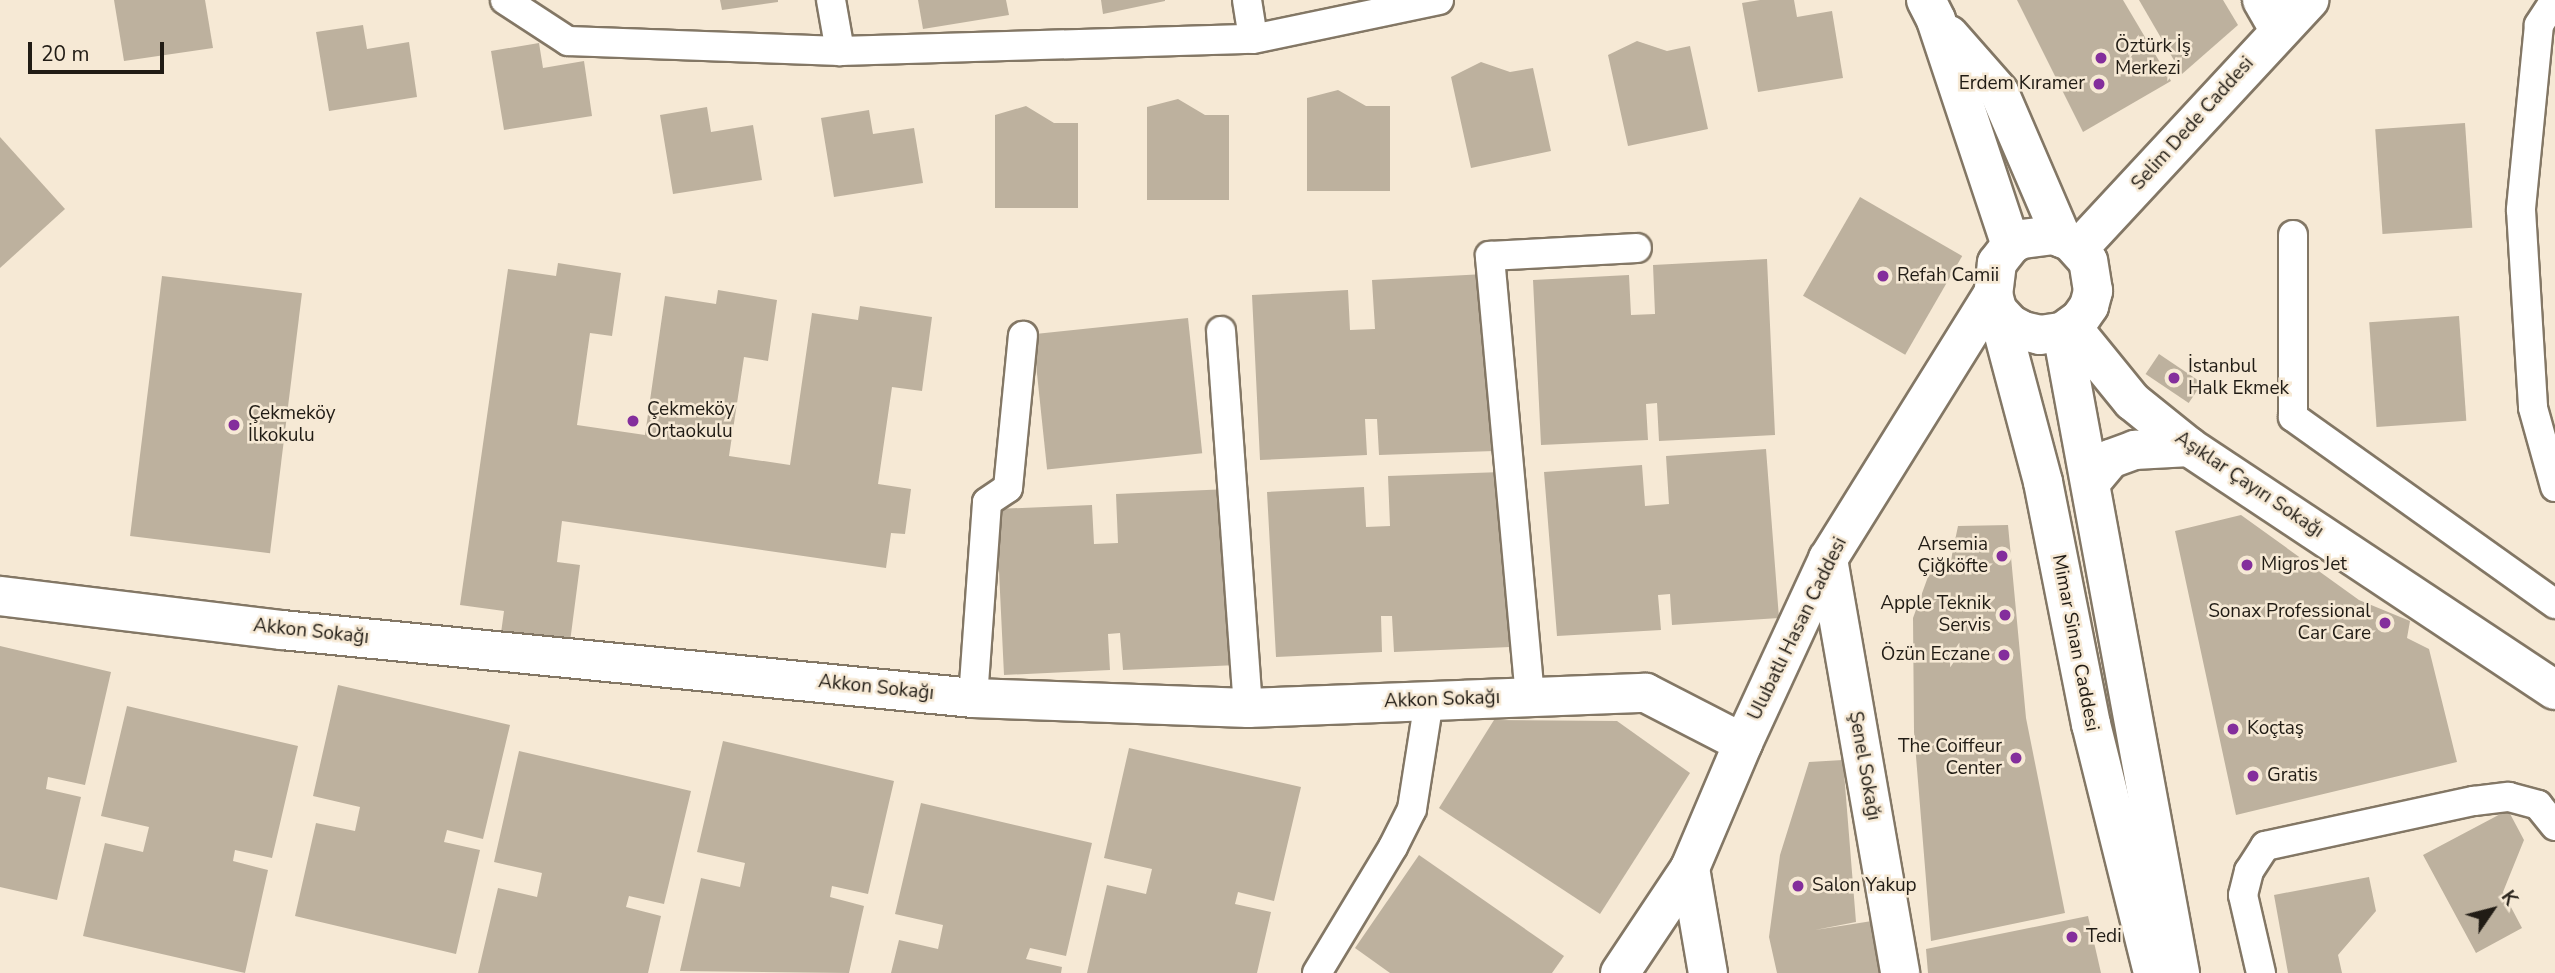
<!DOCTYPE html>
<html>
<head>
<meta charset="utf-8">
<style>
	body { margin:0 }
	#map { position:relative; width:2555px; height:973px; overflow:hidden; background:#f6e9d5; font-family:"Nunito Sans",sans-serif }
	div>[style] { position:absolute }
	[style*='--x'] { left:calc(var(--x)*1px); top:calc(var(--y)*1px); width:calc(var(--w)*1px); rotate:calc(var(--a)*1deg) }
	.building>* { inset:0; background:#bdb19e; transform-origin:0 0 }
	.roads { filter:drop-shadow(2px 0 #837765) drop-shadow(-2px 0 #837765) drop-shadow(0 2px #837765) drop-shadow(0 -2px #837765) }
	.lane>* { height:28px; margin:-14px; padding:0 14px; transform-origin:14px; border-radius:14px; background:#fff }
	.street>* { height:38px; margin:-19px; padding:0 19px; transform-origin:19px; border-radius:19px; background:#fff }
	.secondary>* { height:38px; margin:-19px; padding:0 19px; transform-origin:19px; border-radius:19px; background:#fff }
	.dots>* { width:19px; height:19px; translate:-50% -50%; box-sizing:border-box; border:4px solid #f6e9d5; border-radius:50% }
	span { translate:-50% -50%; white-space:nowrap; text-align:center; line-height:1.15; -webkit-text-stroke:5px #f6e9d5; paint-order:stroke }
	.poi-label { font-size:19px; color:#211c15 }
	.left { translate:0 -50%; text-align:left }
	.right { translate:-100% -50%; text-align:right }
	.street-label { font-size:19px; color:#211c15 }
	.north { position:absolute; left:2457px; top:875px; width:70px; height:70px; -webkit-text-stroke:5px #f6e9d5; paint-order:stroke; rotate:55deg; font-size:19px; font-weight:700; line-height:28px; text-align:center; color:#211c15 }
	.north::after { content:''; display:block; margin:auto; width:24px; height:32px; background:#211c15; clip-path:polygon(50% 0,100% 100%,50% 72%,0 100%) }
	.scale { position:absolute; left:28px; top:42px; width:136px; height:32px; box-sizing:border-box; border:4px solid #211c15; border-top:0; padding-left:9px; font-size:21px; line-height:24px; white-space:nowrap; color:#211c15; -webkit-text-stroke:5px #f6e9d5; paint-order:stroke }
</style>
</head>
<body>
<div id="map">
	<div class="building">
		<i style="clip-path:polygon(114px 0,205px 0,213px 48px,124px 61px)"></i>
		<i style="clip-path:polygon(720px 0,778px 0,778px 2px,722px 10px)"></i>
		<i style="clip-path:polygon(918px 0,1006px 0,1009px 15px,923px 29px)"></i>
		<i style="clip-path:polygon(1101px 0,1165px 0,1165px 1px,1103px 14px)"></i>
		<i style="clip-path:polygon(1760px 0,1794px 0,1797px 17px,1832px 11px,1843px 78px,1758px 92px,1742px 3px)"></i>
		<i style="clip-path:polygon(2017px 0,2123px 0,2171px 81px,2083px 132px)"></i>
		<i style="clip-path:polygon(2139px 0,2223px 0,2238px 25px,2182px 74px)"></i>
		<i style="clip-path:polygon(363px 25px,367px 49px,409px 42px,417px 97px,329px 111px,316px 32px)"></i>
		<i style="clip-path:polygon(1637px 41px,1667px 51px,1690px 46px,1708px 129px,1628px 146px,1608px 55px)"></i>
		<i style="clip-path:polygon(539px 43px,543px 68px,584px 61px,592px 116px,504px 130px,491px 51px)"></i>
		<i style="clip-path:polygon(1481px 62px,1510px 72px,1533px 68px,1551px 151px,1471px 168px,1451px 77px)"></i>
		<i style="clip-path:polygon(1338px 90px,1366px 106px,1390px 106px,1390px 191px,1307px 191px,1307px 98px)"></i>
		<i style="clip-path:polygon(1178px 99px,1205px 115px,1229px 115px,1229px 200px,1147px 200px,1147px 107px)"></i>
		<i style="clip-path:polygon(1026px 106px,1054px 123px,1078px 123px,1078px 208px,995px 208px,995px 115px)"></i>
		<i style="clip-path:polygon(707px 107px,711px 132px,753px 125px,762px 180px,673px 194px,660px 115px)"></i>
		<i style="clip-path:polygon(869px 110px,873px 134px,914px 128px,923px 183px,834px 197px,821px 118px)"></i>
		<i style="left:2465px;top:123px;width:105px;height:90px;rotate:86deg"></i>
		<i style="clip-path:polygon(0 137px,65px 209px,0 268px)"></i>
		<i style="left:1860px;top:197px;width:118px;height:114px;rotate:30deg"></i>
		<i style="clip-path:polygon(1767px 259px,1775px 435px,1659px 441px,1657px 403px,1646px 404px,1648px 440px,1541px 445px,1533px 280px,1629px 275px,1631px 315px,1655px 314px,1653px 265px)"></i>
		<i style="clip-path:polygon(558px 263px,621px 273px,612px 336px,590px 333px,577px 425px,645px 435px,665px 296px,716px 304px,718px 290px,777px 300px,768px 361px,744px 357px,729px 456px,790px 465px,812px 313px,858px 320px,860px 306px,932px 317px,922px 391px,892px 387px,878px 484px,911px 489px,905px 534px,891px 533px,886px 568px,562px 521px,557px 562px,580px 565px,570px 642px,501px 633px,504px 611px,460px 605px,508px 269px,556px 276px)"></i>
		<i style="clip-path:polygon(1485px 274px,1494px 451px,1379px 455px,1377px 419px,1365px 419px,1367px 455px,1260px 460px,1252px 295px,1348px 290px,1350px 330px,1375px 329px,1372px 280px)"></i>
		<i style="left:162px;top:276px;width:141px;height:262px;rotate:7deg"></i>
		<i style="left:2459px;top:316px;width:105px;height:90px;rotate:86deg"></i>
		<i style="left:1188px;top:318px;width:136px;height:156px;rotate:84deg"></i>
		<i style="left:2159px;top:354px;width:52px;height:24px;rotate:34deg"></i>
		<i style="clip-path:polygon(1766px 449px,1779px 618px,1672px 625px,1670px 594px,1658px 595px,1661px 630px,1557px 636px,1544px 472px,1642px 465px,1645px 506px,1669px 504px,1666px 456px)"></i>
		<i style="clip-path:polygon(1502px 472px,1510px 647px,1394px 652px,1392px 616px,1381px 616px,1382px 652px,1276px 657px,1267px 492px,1364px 487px,1366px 527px,1390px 526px,1388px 476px)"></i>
		<i style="clip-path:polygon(1229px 489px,1238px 665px,1123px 670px,1120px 633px,1108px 634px,1110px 670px,1004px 675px,996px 509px,1092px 505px,1094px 544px,1118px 543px,1116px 494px)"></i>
		<i style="clip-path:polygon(2241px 515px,2359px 600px,2410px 621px,2407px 638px,2429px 649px,2457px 762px,2236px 815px,2175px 531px)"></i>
		<i style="clip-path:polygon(2008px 525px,2026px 718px,2065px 913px,1931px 941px,1914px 732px,1913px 618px,1929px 574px,1948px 574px,1958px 526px)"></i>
		<i style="clip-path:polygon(0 646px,111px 672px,85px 785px,48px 777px,46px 789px,81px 797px,57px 900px,0 887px)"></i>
		<i style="clip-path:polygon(338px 685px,510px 725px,483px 839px,447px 830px,444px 842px,480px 850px,456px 954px,295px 916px,316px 823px,355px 831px,360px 807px,313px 796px)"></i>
		<i style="clip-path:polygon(127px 706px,298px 746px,272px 858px,235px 850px,233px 861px,268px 870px,245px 973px,83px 936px,105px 843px,143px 852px,149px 827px,101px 816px)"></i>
		<i style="clip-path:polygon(1494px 720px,1617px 721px,1690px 773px,1600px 914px,1439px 808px)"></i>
		<i style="clip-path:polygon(723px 741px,894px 781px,868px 894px,832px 886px,830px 897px,864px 906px,849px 973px,680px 971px,701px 878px,740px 887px,745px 863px,697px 852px)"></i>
		<i style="clip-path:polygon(1129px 748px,1301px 787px,1274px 901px,1238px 892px,1235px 904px,1271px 912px,1257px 973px,1087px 973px,1107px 885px,1146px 894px,1152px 869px,1104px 858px)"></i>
		<i style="clip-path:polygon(519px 751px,691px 791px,664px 904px,629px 896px,626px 907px,661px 916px,648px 973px,478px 973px,498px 888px,537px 897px,542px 873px,494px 862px)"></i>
		<i style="clip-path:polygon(1843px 760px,1856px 922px,1815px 930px,1872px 921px,1880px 973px,1777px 973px,1769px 937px,1780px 855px,1809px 762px)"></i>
		<i style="clip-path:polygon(921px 803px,1092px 843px,1066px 956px,1030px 948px,1026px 959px,1062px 967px,1061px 973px,891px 973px,899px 940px,938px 949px,943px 925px,895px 914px)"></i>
		<i style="clip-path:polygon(2508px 810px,2524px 840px,2503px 892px,2522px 928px,2476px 953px,2423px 855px)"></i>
		<i style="clip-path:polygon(1419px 855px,1564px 956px,1552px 973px,1390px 973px,1355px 948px)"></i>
		<i style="clip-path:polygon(2369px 877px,2376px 911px,2338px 955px,2342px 973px,2288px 973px,2274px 895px)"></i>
		<i style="clip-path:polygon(2088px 916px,2101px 973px,1928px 973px,1926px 949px)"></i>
	</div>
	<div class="roads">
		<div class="lane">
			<i style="--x:505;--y:0;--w:75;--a:33.1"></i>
			<i style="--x:568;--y:41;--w:272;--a:2.1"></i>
			<i style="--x:840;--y:51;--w:413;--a:-1.7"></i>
			<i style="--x:1253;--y:39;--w:190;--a:-11.8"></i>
			<i style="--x:831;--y:0;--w:52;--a:80"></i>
			<i style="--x:1247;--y:0;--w:39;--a:81"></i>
			<i style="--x:2555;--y:0;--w:30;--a:123"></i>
			<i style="--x:2539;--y:25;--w:186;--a:95.6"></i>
			<i style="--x:2521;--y:210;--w:198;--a:86.5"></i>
			<i style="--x:2533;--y:408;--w:82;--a:74.4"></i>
			<i style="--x:2293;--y:235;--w:182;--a:90"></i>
			<i style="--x:2293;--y:417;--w:322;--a:35.5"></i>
			<i style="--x:1221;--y:331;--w:378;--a:85.9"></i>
			<i style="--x:1530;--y:697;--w:443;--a:-95.2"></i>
			<i style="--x:1490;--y:256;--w:147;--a:-3.1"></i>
			<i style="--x:973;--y:698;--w:196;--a:-85.9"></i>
			<i style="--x:987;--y:502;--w:25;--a:-34"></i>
			<i style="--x:1008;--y:488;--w:153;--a:-84.4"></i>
			<i style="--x:1317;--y:973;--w:147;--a:-58.9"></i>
			<i style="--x:1393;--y:847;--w:42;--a:-63.4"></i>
			<i style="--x:1412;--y:809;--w:109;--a:-81.1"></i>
			<i style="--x:2261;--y:973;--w:80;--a:-103"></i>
			<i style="--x:2243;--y:895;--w:25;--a:-76"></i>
			<i style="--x:2249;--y:871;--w:30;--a:-57"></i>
			<i style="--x:2265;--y:846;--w:214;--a:-12.2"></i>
			<i style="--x:2474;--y:801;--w:35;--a:-7"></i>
			<i style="--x:2509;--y:797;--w:30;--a:15"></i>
			<i style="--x:2538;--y:805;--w:27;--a:51"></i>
		</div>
		<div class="street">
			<i style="--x:2262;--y:0;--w:34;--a:60"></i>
			<i style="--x:2071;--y:326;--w:97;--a:50.9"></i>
			<i style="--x:2132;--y:401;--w:73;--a:38.9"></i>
			<i style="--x:2189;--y:447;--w:439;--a:33.6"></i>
			<i style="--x:2091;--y:482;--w:30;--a:-50"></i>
			<i style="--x:2110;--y:459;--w:27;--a:-20"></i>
			<i style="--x:2135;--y:450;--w:54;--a:-3.2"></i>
			<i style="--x:1828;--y:559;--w:420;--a:80.1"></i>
			<i style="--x:0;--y:596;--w:284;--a:6.9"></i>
			<i style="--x:282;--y:630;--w:694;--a:5.62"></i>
			<i style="--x:973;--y:698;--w:275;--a:2.1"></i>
			<i style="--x:1248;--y:708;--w:398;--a:-2.2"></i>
			<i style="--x:1646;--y:693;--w:109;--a:27.3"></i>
			<i style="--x:1690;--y:868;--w:107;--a:80.3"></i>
			<i style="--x:1620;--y:973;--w:126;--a:-56.3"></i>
			<i style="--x:1690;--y:868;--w:136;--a:-67"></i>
			<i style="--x:1743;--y:743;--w:203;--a:-65.2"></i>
			<i style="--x:1828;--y:559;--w:312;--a:-58.1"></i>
		</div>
		<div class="secondary">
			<i style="--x:1926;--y:0;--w:22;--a:63"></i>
			<i style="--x:1936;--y:20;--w:237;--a:71.6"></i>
			<i style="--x:1949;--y:35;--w:76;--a:48.7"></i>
			<i style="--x:1999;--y:92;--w:159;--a:66.7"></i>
			<i style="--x:2078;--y:249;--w:340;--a:-47.1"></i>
			<i style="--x:1999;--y:312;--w:16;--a:47"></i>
			<i style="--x:2010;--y:324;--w:15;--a:28"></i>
			<i style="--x:2023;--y:331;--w:17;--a:13"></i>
			<i style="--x:2040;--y:335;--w:22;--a:-8"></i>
			<i style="--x:2062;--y:332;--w:22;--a:-36"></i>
			<i style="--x:2080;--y:319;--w:16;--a:-55"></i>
			<i style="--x:2089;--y:306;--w:16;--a:-75"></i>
			<i style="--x:2093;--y:291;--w:30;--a:-99"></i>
			<i style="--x:2088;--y:261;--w:25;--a:-132"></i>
			<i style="--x:2071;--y:242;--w:18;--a:-158"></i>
			<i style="--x:2054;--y:235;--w:33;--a:173"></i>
			<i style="--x:2021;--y:239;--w:12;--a:149"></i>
			<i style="--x:2011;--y:245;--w:23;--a:128"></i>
			<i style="--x:1997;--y:263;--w:31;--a:97"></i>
			<i style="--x:1993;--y:294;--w:195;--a:75.1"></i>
			<i style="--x:2043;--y:482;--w:247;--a:78.8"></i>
			<i style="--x:2091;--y:724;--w:257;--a:76"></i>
			<i style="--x:2062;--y:332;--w:652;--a:79.57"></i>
		</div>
	</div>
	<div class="dots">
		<i style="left:2101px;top:58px;background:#842e9c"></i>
		<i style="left:2099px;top:84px;background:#842e9c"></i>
		<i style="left:1883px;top:276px;background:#842e9c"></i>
		<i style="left:2174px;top:378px;background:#842e9c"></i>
		<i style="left:633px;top:421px;background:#842e9c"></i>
		<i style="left:234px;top:425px;background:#842e9c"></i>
		<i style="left:2002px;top:556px;background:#842e9c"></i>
		<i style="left:2247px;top:565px;background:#842e9c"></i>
		<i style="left:2005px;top:615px;background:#842e9c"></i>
		<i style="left:2385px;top:623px;background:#842e9c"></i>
		<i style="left:2004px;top:655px;background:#842e9c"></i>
		<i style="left:2233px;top:729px;background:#842e9c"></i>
		<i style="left:2016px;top:758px;background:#842e9c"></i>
		<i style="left:2253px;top:776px;background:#842e9c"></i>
		<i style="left:1798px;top:886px;background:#842e9c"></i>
		<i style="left:2072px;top:937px;background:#842e9c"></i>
	</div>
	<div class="poi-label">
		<span class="left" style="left:2115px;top:58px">Öztürk İş<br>Merkezi</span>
		<span class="right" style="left:2085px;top:84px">Erdem Kıramer</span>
		<span class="left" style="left:1897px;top:276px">Refah Camii</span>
		<span class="left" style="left:2188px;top:378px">İstanbul<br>Halk Ekmek</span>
		<span class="left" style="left:647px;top:421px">Çekmeköy<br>Ortaokulu</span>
		<span class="left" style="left:248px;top:425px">Çekmeköy<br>İlkokulu</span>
		<span class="right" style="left:1988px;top:556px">Arsemia<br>Çiğköfte</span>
		<span class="left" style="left:2261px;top:565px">Migros Jet</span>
		<span class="right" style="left:1991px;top:615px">Apple Teknik<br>Servis</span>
		<span class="right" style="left:2371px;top:623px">Sonax Professional<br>Car Care</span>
		<span class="right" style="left:1990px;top:655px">Özün Eczane</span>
		<span class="left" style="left:2247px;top:729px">Koçtaş</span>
		<span class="right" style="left:2002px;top:758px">The Coiffeur<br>Center</span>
		<span class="left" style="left:2267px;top:776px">Gratis</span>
		<span class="left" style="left:1812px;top:886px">Salon Yakup</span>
		<span class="left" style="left:2086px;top:937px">Tedi</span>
	</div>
	<div class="street-label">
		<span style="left:2193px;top:124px;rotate:-48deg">Selim Dede Caddesi</span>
		<span style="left:2249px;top:485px;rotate:34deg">Aşıklar Çayırı Sokağı</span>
		<span style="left:1798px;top:629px;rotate:-64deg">Ulubatlı Hasan Caddesi</span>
		<span style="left:311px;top:632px;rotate:6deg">Akkon Sokağı</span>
		<span style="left:2075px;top:643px;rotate:79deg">Mimar Sinan Caddesi</span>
		<span style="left:876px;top:688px;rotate:6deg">Akkon Sokağı</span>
		<span style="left:1442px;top:700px;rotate:-2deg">Akkon Sokağı</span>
		<span style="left:1864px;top:766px;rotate:80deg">Şenel Sokağı</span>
	</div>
	<div class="north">K</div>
	<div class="scale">20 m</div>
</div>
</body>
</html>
